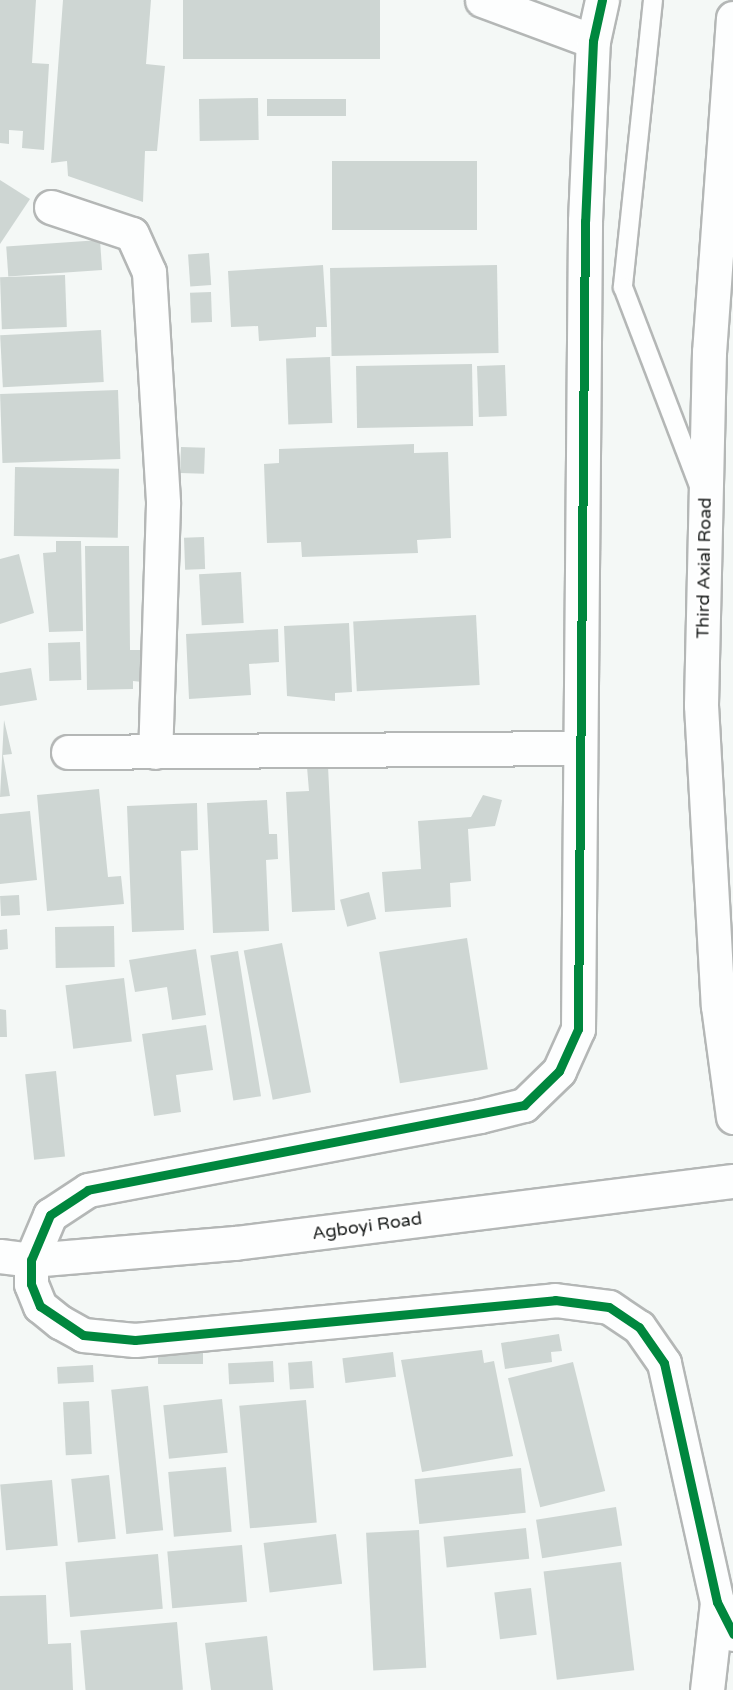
<!DOCTYPE html>
<html>
<head>
<meta charset="utf-8">
<style>
	body { margin:0 }
	#map { position:relative; width:733px; height:1690px; overflow:hidden; background:#f4f8f6; font-family:"Varela Round",sans-serif }
	div>[style] { position:absolute }
	[style*='--x'] { left:calc(var(--x)*1px); top:calc(var(--y)*1px); width:calc(var(--w)*1px); rotate:calc(var(--a)*1deg) }
	.building>* { inset:0; background:#ced6d3; transform-origin:0 0 }
	.roads { filter:drop-shadow(2px 0 #b4b7b6) drop-shadow(-2px 0 #b4b7b6) drop-shadow(0 2px #b4b7b6) drop-shadow(0 -2px #b4b7b6) }
	.service>* { height:18px; margin:-9px; padding:0 9px; transform-origin:9px; border-radius:9px; background:#fdfefe }
	.minor>* { height:33px; margin:-16.5px; padding:0 16.5px; transform-origin:16.5px; border-radius:16.5px; background:#fdfefe }
	.tertiary>* { height:33px; margin:-16.5px; padding:0 16.5px; transform-origin:16.5px; border-radius:16.5px; background:#fdfefe }
	.secondary>* { height:33px; margin:-16.5px; padding:0 16.5px; transform-origin:16.5px; border-radius:16.5px; background:#fdfefe }
	.motorway>* { height:33px; margin:-16.5px; padding:0 16.5px; transform-origin:16.5px; border-radius:16.5px; background:#fdfefe }
	.cycleway>* { height:9px; margin:-4.5px; padding:0 4.5px; transform-origin:4.5px; border-radius:4.5px; background:#00873e }
	span { translate:-50% -50%; white-space:nowrap; text-align:center; line-height:1.15; -webkit-text-stroke:5px #fff; paint-order:stroke }
	.street-label { font-size:18px; color:#191c1b }
</style>
</head>
<body>
<div id="map">
	<div class="building">
		<i style="clip-path:polygon(0 0,36px 0,32px 63px,49px 64px,44px 150px,22px 148px,23px 131px,9px 130px,9px 144px,0 143px)"></i>
		<i style="clip-path:polygon(63px 0,151px 0,146px 64px,165px 66px,157px 151px,145px 151px,143px 202px,68px 176px,67px 161px,51px 163px)"></i>
		<i style="left:183px;top:0;width:197px;height:59px"></i>
		<i style="left:258px;top:98px;width:42px;height:59px;rotate:89deg"></i>
		<i style="left:346px;top:99px;width:17px;height:79px;rotate:90deg"></i>
		<i style="left:332px;top:161px;width:145px;height:69px"></i>
		<i style="clip-path:polygon(0 180px,30px 199px,0 244px)"></i>
		<i style="left:100px;top:240px;width:30px;height:94px;rotate:86deg"></i>
		<i style="left:209px;top:253px;width:32px;height:21px;rotate:86deg"></i>
		<i style="clip-path:polygon(323px 265px,327px 327px,316px 327px,316px 337px,259px 341px,258px 326px,231px 327px,228px 271px)"></i>
		<i style="left:497px;top:265px;width:88px;height:167px;rotate:89deg"></i>
		<i style="left:65px;top:275px;width:52px;height:65px;rotate:88deg"></i>
		<i style="left:211px;top:292px;width:30px;height:21px;rotate:88deg"></i>
		<i style="left:101px;top:330px;width:52px;height:101px;rotate:87deg"></i>
		<i style="left:330px;top:357px;width:66px;height:44px;rotate:88deg"></i>
		<i style="left:472px;top:364px;width:62px;height:116px;rotate:89deg"></i>
		<i style="left:505px;top:365px;width:51px;height:28px;rotate:88deg"></i>
		<i style="left:118px;top:390px;width:69px;height:118px;rotate:88deg"></i>
		<i style="clip-path:polygon(414px 444px,414px 453px,448px 452px,451px 538px,417px 540px,418px 553px,302px 557px,301px 542px,267px 543px,264px 464px,279px 463px,279px 449px)"></i>
		<i style="left:181px;top:447px;width:24px;height:26px;rotate:2deg"></i>
		<i style="left:15px;top:467px;width:104px;height:69px;rotate:1deg"></i>
		<i style="left:204px;top:537px;width:32px;height:20px;rotate:88deg"></i>
		<i style="clip-path:polygon(56px 541px,81px 541px,83px 631px,49px 632px,43px 553px,56px 552px)"></i>
		<i style="clip-path:polygon(85px 546px,129px 546px,130px 650px,141px 650px,142px 682px,133px 681px,133px 689px,87px 690px)"></i>
		<i style="clip-path:polygon(19px 554px,34px 613px,0 624px,0 559px)"></i>
		<i style="left:241px;top:572px;width:51px;height:42px;rotate:87deg"></i>
		<i style="left:476px;top:615px;width:70px;height:123px;rotate:87deg"></i>
		<i style="clip-path:polygon(349px 623px,352px 692px,335px 693px,335px 701px,287px 696px,284px 626px)"></i>
		<i style="clip-path:polygon(278px 629px,279px 662px,249px 664px,251px 695px,189px 699px,186px 634px)"></i>
		<i style="left:80px;top:642px;width:38px;height:32px;rotate:88deg"></i>
		<i style="clip-path:polygon(31px 668px,37px 700px,0 706px,0 673px)"></i>
		<i style="clip-path:polygon(4px 720px,12px 754px,3px 755px,10px 796px,0 797px)"></i>
		<i style="clip-path:polygon(328px 766px,335px 910px,292px 912px,286px 792px,309px 791px,307px 767px)"></i>
		<i style="clip-path:polygon(99px 789px,108px 877px,121px 876px,124px 904px,47px 911px,37px 795px)"></i>
		<i style="clip-path:polygon(483px 795px,502px 800px,495px 826px,468px 829px,471px 881px,450px 883px,451px 907px,385px 912px,382px 872px,421px 869px,418px 821px,471px 817px)"></i>
		<i style="clip-path:polygon(267px 800px,269px 834px,277px 834px,278px 859px,266px 860px,269px 931px,213px 933px,207px 803px)"></i>
		<i style="clip-path:polygon(197px 803px,198px 850px,181px 851px,184px 930px,132px 932px,127px 806px)"></i>
		<i style="clip-path:polygon(30px 811px,37px 880px,0 884px,0 814px)"></i>
		<i style="left:369px;top:892px;width:28px;height:30px;rotate:75deg"></i>
		<i style="left:19px;top:895px;width:20px;height:19px;rotate:87deg"></i>
		<i style="left:114px;top:926px;width:41px;height:59px;rotate:89deg"></i>
		<i style="clip-path:polygon(7px 929px,8px 949px,0 950px,0 930px)"></i>
		<i style="left:467px;top:938px;width:133px;height:89px;rotate:81deg"></i>
		<i style="left:282px;top:943px;width:152px;height:39px;rotate:79deg"></i>
		<i style="clip-path:polygon(196px 949px,206px 1015px,172px 1020px,167px 987px,135px 992px,129px 960px)"></i>
		<i style="left:238px;top:951px;width:147px;height:28px;rotate:81deg"></i>
		<i style="left:124px;top:978px;width:64px;height:59px;rotate:83deg"></i>
		<i style="clip-path:polygon(0 1009px,6px 1010px,7px 1037px,0 1037px)"></i>
		<i style="clip-path:polygon(206px 1025px,213px 1070px,176px 1075px,181px 1112px,154px 1116px,142px 1034px)"></i>
		<i style="left:56px;top:1071px;width:86px;height:31px;rotate:84deg"></i>
		<i style="clip-path:polygon(559px 1334px,562px 1351px,551px 1352px,552px 1362px,505px 1369px,501px 1343px)"></i>
		<i style="left:203px;top:1347px;width:17px;height:45px;rotate:90deg"></i>
		<i style="clip-path:polygon(482px 1350px,484px 1363px,494px 1361px,513px 1456px,422px 1472px,401px 1360px)"></i>
		<i style="left:393px;top:1352px;width:25px;height:51px;rotate:83deg"></i>
		<i style="left:273px;top:1361px;width:21px;height:45px;rotate:87deg"></i>
		<i style="left:312px;top:1361px;width:27px;height:24px;rotate:86deg"></i>
		<i style="left:573px;top:1362px;width:133px;height:67px;rotate:76deg"></i>
		<i style="left:93px;top:1365px;width:17px;height:36px;rotate:87deg"></i>
		<i style="left:148px;top:1386px;width:145px;height:37px;rotate:84deg"></i>
		<i style="left:222px;top:1399px;width:54px;height:59px;rotate:84deg"></i>
		<i style="left:306px;top:1400px;width:123px;height:67px;rotate:85deg"></i>
		<i style="left:89px;top:1401px;width:53px;height:26px;rotate:87deg"></i>
		<i style="left:226px;top:1467px;width:65px;height:58px;rotate:85deg"></i>
		<i style="left:521px;top:1468px;width:45px;height:107px;rotate:84deg"></i>
		<i style="left:109px;top:1475px;width:64px;height:38px;rotate:84deg"></i>
		<i style="left:52px;top:1480px;width:66px;height:52px;rotate:85deg"></i>
		<i style="left:616px;top:1507px;width:39px;height:81px;rotate:81deg"></i>
		<i style="left:526px;top:1528px;width:31px;height:83px;rotate:84deg"></i>
		<i style="left:419px;top:1530px;width:138px;height:53px;rotate:87deg"></i>
		<i style="left:336px;top:1534px;width:50px;height:73px;rotate:83deg"></i>
		<i style="left:242px;top:1545px;width:57px;height:75px;rotate:85deg"></i>
		<i style="left:158px;top:1554px;width:55px;height:93px;rotate:85deg"></i>
		<i style="left:621px;top:1562px;width:109px;height:78px;rotate:83deg"></i>
		<i style="left:531px;top:1588px;width:47px;height:37px;rotate:83deg"></i>
		<i style="clip-path:polygon(46px 1595px,48px 1644px,71px 1643px,73px 1690px,0 1690px,0 1596px)"></i>
		<i style="left:177px;top:1622px;width:68px;height:97px;rotate:85deg"></i>
		<i style="clip-path:polygon(267px 1636px,273px 1690px,211px 1690px,205px 1643px)"></i>
	</div>
	<div class="roads">
		<div class="service">
			<i style="--x:653;--y:0;--w:289;--a:96"></i>
			<i style="--x:623;--y:287;--w:213;--a:69.1"></i>
		</div>
		<div class="minor">
			<i style="--x:482;--y:0;--w:118;--a:20.3"></i>
			<i style="--x:51;--y:207;--w:85;--a:18.4"></i>
			<i style="--x:132;--y:234;--w:42;--a:65.9"></i>
			<i style="--x:149;--y:272;--w:232;--a:86.5"></i>
			<i style="--x:163;--y:504;--w:248;--a:91.8"></i>
			<i style="--x:68;--y:752;--w:510;--a:-0.45"></i>
			<i style="--x:31;--y:1260;--w:24;--a:90"></i>
			<i style="--x:31;--y:1284;--w:24;--a:68"></i>
			<i style="--x:40;--y:1306;--w:26;--a:39"></i>
			<i style="--x:60;--y:1322;--w:26;--a:29"></i>
			<i style="--x:83;--y:1335;--w:52;--a:5.5"></i>
			<i style="--x:135;--y:1340;--w:422;--a:-5.4"></i>
			<i style="--x:555;--y:1300;--w:54;--a:7.4"></i>
			<i style="--x:609;--y:1307;--w:36;--a:34"></i>
			<i style="--x:639;--y:1327;--w:44;--a:55.2"></i>
			<i style="--x:664;--y:1363;--w:245;--a:77.5"></i>
			<i style="--x:717;--y:1602;--w:36;--a:63"></i>
			<i style="--x:707;--y:1690;--w:89;--a:-83.5"></i>
		</div>
		<div class="tertiary">
			<i style="--x:31;--y:1260;--w:49;--a:-67.1"></i>
			<i style="--x:50;--y:1215;--w:45;--a:-33.3"></i>
			<i style="--x:88;--y:1190;--w:399;--a:-10.7"></i>
			<i style="--x:480;--y:1116;--w:45;--a:-14"></i>
			<i style="--x:524;--y:1105;--w:49;--a:-44.2"></i>
			<i style="--x:559;--y:1071;--w:46;--a:-65.7"></i>
			<i style="--x:578;--y:1029;--w:808;--a:-89.5"></i>
			<i style="--x:585;--y:221;--w:180;--a:-87.5"></i>
			<i style="--x:593;--y:41;--w:42;--a:-77.6"></i>
		</div>
		<div class="secondary">
			<i style="--x:0;--y:1256;--w:31;--a:7"></i>
			<i style="--x:31;--y:1260;--w:205;--a:-4.8"></i>
			<i style="--x:235;--y:1243;--w:502;--a:-7.1"></i>
		</div>
		<div class="motorway">
			<i style="--x:733;--y:18;--w:335;--a:94.1"></i>
			<i style="--x:709;--y:352;--w:353;--a:91.3"></i>
			<i style="--x:701;--y:705;--w:301;--a:86.8"></i>
			<i style="--x:718;--y:1006;--w:112;--a:82.3"></i>
		</div>
	</div>
	<div class="cycleway">
		<i style="--x:602;--y:0;--w:42;--a:102.4"></i>
		<i style="--x:593;--y:41;--w:180;--a:92.5"></i>
		<i style="--x:585;--y:221;--w:808;--a:90.5"></i>
		<i style="--x:578;--y:1029;--w:46;--a:114.3"></i>
		<i style="--x:559;--y:1071;--w:49;--a:135.8"></i>
		<i style="--x:524;--y:1105;--w:444;--a:169"></i>
		<i style="--x:88;--y:1190;--w:45;--a:146.7"></i>
		<i style="--x:50;--y:1215;--w:49;--a:112.9"></i>
		<i style="--x:31;--y:1260;--w:24;--a:90"></i>
		<i style="--x:31;--y:1284;--w:24;--a:68"></i>
		<i style="--x:40;--y:1306;--w:52;--a:34"></i>
		<i style="--x:83;--y:1335;--w:52;--a:5.5"></i>
		<i style="--x:135;--y:1340;--w:422;--a:-5.4"></i>
		<i style="--x:555;--y:1300;--w:54;--a:7.4"></i>
		<i style="--x:609;--y:1307;--w:36;--a:34"></i>
		<i style="--x:639;--y:1327;--w:44;--a:55.2"></i>
		<i style="--x:664;--y:1363;--w:245;--a:77.5"></i>
		<i style="--x:717;--y:1602;--w:36;--a:63"></i>
	</div>
	<div class="street-label">
		<span style="left:704px;top:568px;rotate:-89deg">Third Axial Road</span>
		<span style="left:367px;top:1226px;rotate:-8deg">Agboyi Road</span>
	</div>
</div>
</body>
</html>
